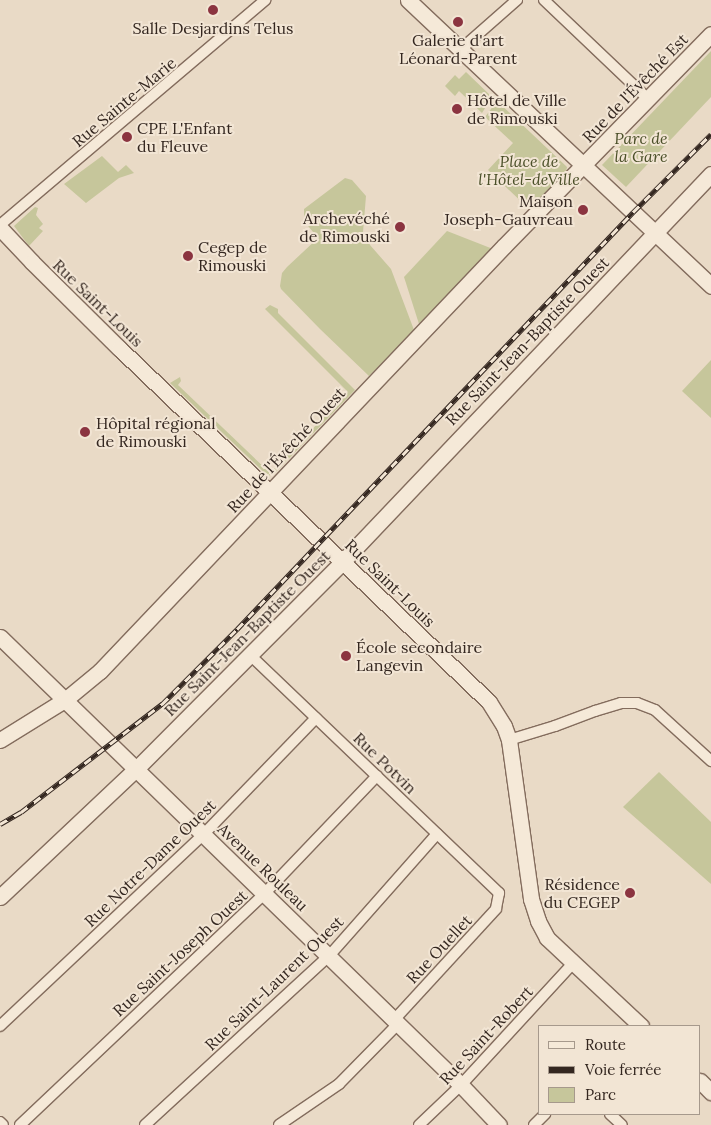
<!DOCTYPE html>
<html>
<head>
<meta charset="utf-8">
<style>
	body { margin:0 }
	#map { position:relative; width:711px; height:1125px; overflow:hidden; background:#e9dac6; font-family:Lora,serif }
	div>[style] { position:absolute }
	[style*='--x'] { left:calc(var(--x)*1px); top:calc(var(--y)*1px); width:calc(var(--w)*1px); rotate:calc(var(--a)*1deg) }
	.green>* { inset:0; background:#c6c69b }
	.roads { filter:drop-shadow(1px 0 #836c5d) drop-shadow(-1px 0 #836c5d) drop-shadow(0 1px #836c5d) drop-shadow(0 -1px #836c5d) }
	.street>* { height:10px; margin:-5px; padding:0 5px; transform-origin:5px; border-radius:5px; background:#f5e9d8 }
	.secondary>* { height:15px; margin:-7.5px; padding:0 7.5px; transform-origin:7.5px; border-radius:7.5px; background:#f5e9d8 }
	.rail>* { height:4.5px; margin-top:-2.25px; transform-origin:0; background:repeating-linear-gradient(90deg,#f2e5d4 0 8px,#342720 0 16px); box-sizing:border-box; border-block:1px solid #342720 }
	.dots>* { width:14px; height:14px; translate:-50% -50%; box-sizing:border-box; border:2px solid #f2e5d4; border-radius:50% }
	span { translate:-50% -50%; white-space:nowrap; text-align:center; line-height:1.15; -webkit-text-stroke:4px #f2e5d4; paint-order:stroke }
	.poi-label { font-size:16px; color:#342720 }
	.left { translate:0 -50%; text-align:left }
	.right { translate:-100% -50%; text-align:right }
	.street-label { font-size:16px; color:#342720 }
	.park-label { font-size:16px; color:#4a4f28; font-style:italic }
	.legend { position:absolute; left:538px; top:1025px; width:162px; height:90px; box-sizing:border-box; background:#f2e5d4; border:1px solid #a6998c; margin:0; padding:6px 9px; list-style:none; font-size:15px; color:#342720 }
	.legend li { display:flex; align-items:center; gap:10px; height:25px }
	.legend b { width:25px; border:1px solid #a6998c }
</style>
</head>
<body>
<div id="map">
	<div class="green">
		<i style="clip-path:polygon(711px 51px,711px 97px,626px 187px,602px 165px)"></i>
		<i style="clip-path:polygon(466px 72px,492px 97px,482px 113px,459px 91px,455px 96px,445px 86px,455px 75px,459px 79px)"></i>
		<i style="clip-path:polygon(497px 101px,567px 167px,566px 172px,529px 209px,488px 170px,513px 143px,485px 117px)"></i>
		<i style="clip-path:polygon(102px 156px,118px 172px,126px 165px,134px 173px,119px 178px,86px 203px,64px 184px)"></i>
		<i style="clip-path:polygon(345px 178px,352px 180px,366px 196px,363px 232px,370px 245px,391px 269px,414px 330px,369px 376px,320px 329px,281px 289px,280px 286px,282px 273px,287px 267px,318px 238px,304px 221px,304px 209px)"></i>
		<i style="clip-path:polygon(35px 207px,38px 208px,36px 215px,43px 224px,39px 228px,43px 231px,29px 246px,14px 226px)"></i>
		<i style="clip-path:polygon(447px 231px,493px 249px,419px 324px,404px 277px)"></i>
		<i style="clip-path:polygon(270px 305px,278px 309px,278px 313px,355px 390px,275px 473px,268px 476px,170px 383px,180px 377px,181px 381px,178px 385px,270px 473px,348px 392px,265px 309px)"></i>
		<i style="clip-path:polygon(711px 360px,711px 418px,682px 391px)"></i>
		<i style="clip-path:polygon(659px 772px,711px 822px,711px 884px,623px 807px)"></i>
	</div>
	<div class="roads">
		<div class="street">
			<i style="--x:544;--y:0;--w:145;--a:43.6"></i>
			<i style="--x:460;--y:50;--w:76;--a:-41.3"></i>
			<i style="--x:0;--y:225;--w:348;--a:-40.3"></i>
			<i style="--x:249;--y:654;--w:346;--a:43.7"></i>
			<i style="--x:499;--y:893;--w:16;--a:101"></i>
			<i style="--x:496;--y:909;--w:152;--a:132.6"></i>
			<i style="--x:509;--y:740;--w:48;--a:-16.9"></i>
			<i style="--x:555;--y:726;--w:43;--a:-20.6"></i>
			<i style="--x:595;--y:711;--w:27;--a:-17"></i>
			<i style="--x:621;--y:703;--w:16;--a:0"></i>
			<i style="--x:637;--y:703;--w:19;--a:21"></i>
			<i style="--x:655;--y:710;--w:76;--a:42.3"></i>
			<i style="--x:0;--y:1026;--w:280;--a:-43.3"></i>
			<i style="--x:204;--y:834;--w:161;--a:-46"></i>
			<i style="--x:610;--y:1114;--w:16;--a:43"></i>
			<i style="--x:0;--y:1122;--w:4;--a:45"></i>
			<i style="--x:20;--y:1125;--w:337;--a:-43.4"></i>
			<i style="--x:265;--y:893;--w:162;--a:-46.3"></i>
			<i style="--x:145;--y:1125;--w:250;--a:-42.6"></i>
			<i style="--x:329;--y:956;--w:163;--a:-48.5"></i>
			<i style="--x:279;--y:1125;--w:73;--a:-34.3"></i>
			<i style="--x:339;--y:1084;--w:83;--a:-45.5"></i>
			<i style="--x:419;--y:1125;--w:58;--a:-43.6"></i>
			<i style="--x:461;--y:1085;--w:166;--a:-47.4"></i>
			<i style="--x:534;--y:1125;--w:16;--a:-45"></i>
		</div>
		<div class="secondary">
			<i style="--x:408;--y:0;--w:417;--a:43.3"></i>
			<i style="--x:0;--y:228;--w:47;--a:46.7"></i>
			<i style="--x:32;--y:262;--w:122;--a:44.7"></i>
			<i style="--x:119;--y:348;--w:512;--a:43.73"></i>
			<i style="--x:489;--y:702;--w:28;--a:58"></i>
			<i style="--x:504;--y:726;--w:15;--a:70"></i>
			<i style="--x:509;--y:740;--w:161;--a:82.1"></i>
			<i style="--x:531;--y:899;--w:23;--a:72"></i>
			<i style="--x:538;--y:921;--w:19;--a:62"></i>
			<i style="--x:547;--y:938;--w:129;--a:43.1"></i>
			<i style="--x:0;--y:637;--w:643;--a:44.18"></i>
			<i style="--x:461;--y:1085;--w:55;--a:46.5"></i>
			<i style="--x:0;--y:740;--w:78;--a:-31.8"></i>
			<i style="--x:66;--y:699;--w:44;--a:-39.5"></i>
			<i style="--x:100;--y:671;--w:586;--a:-46.45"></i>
			<i style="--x:504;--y:246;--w:296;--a:-45.7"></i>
			<i style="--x:0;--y:897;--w:188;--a:-43.3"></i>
			<i style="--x:137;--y:768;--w:292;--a:-45.1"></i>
			<i style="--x:343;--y:561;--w:534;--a:-46.44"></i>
			<i style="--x:700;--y:1081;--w:16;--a:45"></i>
		</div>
	</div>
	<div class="rail">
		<i style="--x:0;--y:824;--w:24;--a:-30"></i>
		<i style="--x:21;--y:812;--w:178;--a:-37.5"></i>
		<i style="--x:162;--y:704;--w:106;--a:-45"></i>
		<i style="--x:237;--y:629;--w:575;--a:-46.48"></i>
		<i style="--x:633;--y:212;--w:110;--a:-45"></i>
	</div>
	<div class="dots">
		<i style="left:213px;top:10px;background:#8b3440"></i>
		<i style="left:458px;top:22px;background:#8b3440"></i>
		<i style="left:457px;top:109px;background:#8b3440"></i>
		<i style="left:127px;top:137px;background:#8b3440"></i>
		<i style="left:583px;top:210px;background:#8b3440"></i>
		<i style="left:400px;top:227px;background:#8b3440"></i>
		<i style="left:188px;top:256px;background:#8b3440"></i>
		<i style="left:85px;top:432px;background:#8b3440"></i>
		<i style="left:346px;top:656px;background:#8b3440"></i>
		<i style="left:630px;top:893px;background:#8b3440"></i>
	</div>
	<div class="poi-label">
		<span style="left:213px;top:28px">Salle Desjardins Telus</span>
		<span style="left:458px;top:49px">Galerie d'art<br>Léonard-Parent</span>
		<span class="left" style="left:467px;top:109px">Hôtel de Ville<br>de Rimouski</span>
		<span class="left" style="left:137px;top:137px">CPE L'Enfant<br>du Fleuve</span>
		<span class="right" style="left:573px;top:210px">Maison<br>Joseph-Gauvreau</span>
		<span class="right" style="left:390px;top:227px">Archevéché<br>de Rimouski</span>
		<span class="left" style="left:198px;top:256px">Cegep de<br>Rimouski</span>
		<span class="left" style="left:96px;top:432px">Hôpital régional<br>de Rimouski</span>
		<span class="left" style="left:356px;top:656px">École secondaire<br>Langevin</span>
		<span class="right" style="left:620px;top:893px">Résidence<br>du CEGEP</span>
	</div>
	<div class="street-label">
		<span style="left:635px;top:88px;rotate:-46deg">Rue de l'Évêché Est</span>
		<span style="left:124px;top:102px;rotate:-40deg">Rue Sainte-Marie</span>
		<span style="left:98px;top:303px;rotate:44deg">Rue Saint-Louis</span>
		<span style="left:527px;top:341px;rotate:-46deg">Rue Saint-Jean-Baptiste Ouest</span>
		<span style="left:286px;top:450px;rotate:-47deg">Rue de l'Évêché Ouest</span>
		<span style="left:390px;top:583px;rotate:44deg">Rue Saint-Louis</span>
		<span style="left:247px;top:633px;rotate:-45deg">Rue Saint-Jean-Baptiste Ouest</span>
		<span style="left:385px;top:763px;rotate:44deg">Rue Potvin</span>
		<span style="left:150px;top:863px;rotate:-44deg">Rue Notre-Dame Ouest</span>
		<span style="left:263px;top:867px;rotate:44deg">Avenue Rouleau</span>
		<span style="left:439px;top:949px;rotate:-47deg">Rue Ouellet</span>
		<span style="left:180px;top:953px;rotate:-43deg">Rue Saint-Joseph Ouest</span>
		<span style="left:274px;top:983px;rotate:-44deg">Rue Saint-Laurent Ouest</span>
		<span style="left:486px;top:1035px;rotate:-47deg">Rue Saint-Robert</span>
	</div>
	<div class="park-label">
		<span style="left:641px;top:147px">Parc de<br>la Gare</span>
		<span style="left:529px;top:170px">Place de<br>l'Hôtel-deVille</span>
	</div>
	<ul class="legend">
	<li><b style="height:6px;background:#f5e9d8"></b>Route</li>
	<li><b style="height:6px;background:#342720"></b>Voie ferrée</li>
	<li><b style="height:14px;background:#c6c69b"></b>Parc</li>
	</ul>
</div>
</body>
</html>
